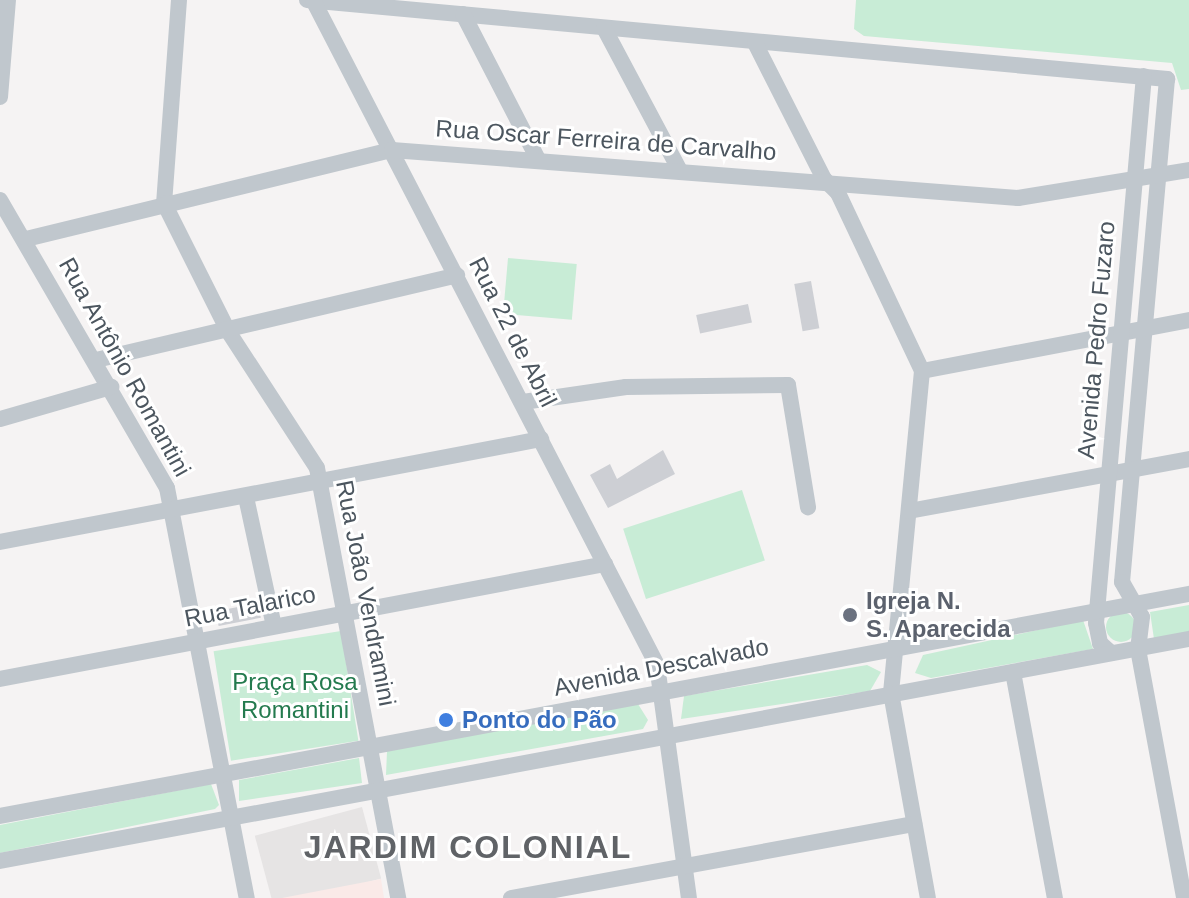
<!DOCTYPE html>
<html>
<head>
<meta charset="utf-8">
<style>
	body { margin:0 }
	#map { position:relative; width:1189px; height:898px; overflow:hidden; background:#f5f3f3; font-family:Helvetica,sans-serif }
	div>[style] { position:absolute }
	[style*='--x'] { left:calc(var(--x)*1px); top:calc(var(--y)*1px); width:calc(var(--w)*1px); rotate:calc(var(--a)*1deg) }
	.education>* { inset:0; background:#e6e4e4; transform-origin:0 0 }
	.medical>* { inset:0; background:#faeae8 }
	.green>* { inset:0; background:#c8ecd6; transform-origin:0 0 }
	.round { border-radius:50% }
	.building>* { inset:0; background:#cdcfd4; transform-origin:0 0 }
	.minor>* { height:16px; margin:-8px; padding:0 8px; transform-origin:8px; border-radius:8px; background:#c0c7cd }
	.dots>* { width:22px; height:22px; translate:-50% -50%; box-sizing:border-box; border:4px solid #fff; border-radius:50% }
	span { translate:-50% -50%; white-space:nowrap; text-align:center; line-height:1.15; -webkit-text-stroke:6px #fff; paint-order:stroke }
	.street-label { font-size:24px; color:#4c565f }
	.worship-label { font-size:24px; color:#5b616d; font-weight:700 }
	.left { translate:0 -50%; text-align:left }
	.park-label { font-size:24px; color:#237a4e }
	.shop-label { font-size:24px; color:#366cbe; font-weight:700 }
	.district-label { font-size:32px; color:#606367; font-weight:700; letter-spacing:2px }
</style>
</head>
<body>
<div id="map">
	<div class="education">
		<i style="left:362px;top:807px;width:74px;height:111px;rotate:75deg"></i>
	</div>
	<div class="medical">
		<i style="clip-path:polygon(381px 879px,384px 898px,282px 898px)"></i>
	</div>
	<div class="green">
		<i style="clip-path:polygon(856px 0,1189px 0,1189px 89px,1181px 90px,1172px 63px,864px 36px,854px 29px)"></i>
		<i style="left:508px;top:258px;width:69px;height:56px;rotate:5deg"></i>
		<i style="left:742px;top:490px;width:74px;height:125px;rotate:72deg"></i>
		<i style="clip-path:polygon(1189px 605px,1189px 632px,1154px 639px,1150px 612px)"></i>
		<i class="round" style="left:1106px;top:612px;width:30px;height:30px"></i>
		<i style="clip-path:polygon(1083px 620px,1093px 649px,931px 678px,915px 673px,923px 655px)"></i>
		<i style="left:341px;top:631px;width:111px;height:129px;rotate:81deg"></i>
		<i style="clip-path:polygon(867px 665px,881px 672px,870px 691px,681px 719px,684px 696px)"></i>
		<i style="clip-path:polygon(638px 704px,648px 720px,643px 729px,386px 775px,387px 751px)"></i>
		<i style="clip-path:polygon(359px 758px,362px 783px,239px 801px,239px 780px)"></i>
		<i style="clip-path:polygon(211px 784px,219px 805px,215px 809px,0 853px,0 825px)"></i>
	</div>
	<div class="building">
		<i style="left:811px;top:281px;width:48px;height:17px;rotate:80deg"></i>
		<i style="left:748px;top:304px;width:19px;height:53px;rotate:78deg"></i>
		<i style="clip-path:polygon(663px 450px,675px 474px,608px 508px,590px 475px,610px 464px,617px 479px)"></i>
		<i style="left:258px;top:603px;width:15px;height:43px;rotate:79deg"></i>
	</div>
	<div class="minor">
		<i style="--x:179;--y:0;--w:204;--a:94.2"></i>
		<i style="--x:164;--y:203;--w:143;--a:63.4"></i>
		<i style="--x:228;--y:331;--w:163;--a:57"></i>
		<i style="--x:317;--y:468;--w:438;--a:79.3"></i>
		<i style="--x:307;--y:0;--w:864;--a:5.25"></i>
		<i style="--x:1167;--y:79;--w:505;--a:95.11"></i>
		<i style="--x:1122;--y:582;--w:40;--a:60.3"></i>
		<i style="--x:1142;--y:617;--w:32;--a:97"></i>
		<i style="--x:1138;--y:649;--w:253;--a:79.5"></i>
		<i style="--x:313;--y:0;--w:749;--a:62.65"></i>
		<i style="--x:657;--y:665;--w:235;--a:82.2"></i>
		<i style="--x:463;--y:14;--w:163;--a:62.7"></i>
		<i style="--x:604;--y:28;--w:162;--a:62"></i>
		<i style="--x:755;--y:43;--w:153;--a:63.1"></i>
		<i style="--x:824;--y:179;--w:20;--a:45"></i>
		<i style="--x:838;--y:193;--w:197;--a:64.7"></i>
		<i style="--x:922;--y:371;--w:323;--a:95.5"></i>
		<i style="--x:891;--y:693;--w:208;--a:79.8"></i>
		<i style="--x:0;--y:97;--w:97;--a:-85.3"></i>
		<i style="--x:0;--y:200;--w:333;--a:59.9"></i>
		<i style="--x:167;--y:488;--w:418;--a:79"></i>
		<i style="--x:26;--y:239;--w:377;--a:-13.7"></i>
		<i style="--x:392;--y:150;--w:628;--a:4.38"></i>
		<i style="--x:1018;--y:198;--w:173;--a:-9.3"></i>
		<i style="--x:96;--y:360;--w:371;--a:-13.2"></i>
		<i style="--x:922;--y:371;--w:272;--a:-10.8"></i>
		<i style="--x:523;--y:402;--w:104;--a:-8.3"></i>
		<i style="--x:626;--y:387;--w:162;--a:-0.7"></i>
		<i style="--x:788;--y:385;--w:124;--a:80.7"></i>
		<i style="--x:0;--y:419;--w:116;--a:-16.1"></i>
		<i style="--x:246;--y:497;--w:132;--a:77.8"></i>
		<i style="--x:909;--y:511;--w:285;--a:-10.5"></i>
		<i style="--x:0;--y:542;--w:551;--a:-10.78"></i>
		<i style="--x:1111;--y:653;--w:15;--a:-138"></i>
		<i style="--x:1100;--y:643;--w:20;--a:-101"></i>
		<i style="--x:1096;--y:623;--w:549;--a:-84.99"></i>
		<i style="--x:1013;--y:672;--w:230;--a:79.5"></i>
		<i style="--x:0;--y:679;--w:616;--a:-10.76"></i>
		<i style="--x:0;--y:816;--w:1210;--a:-10.58"></i>
		<i style="--x:0;--y:861;--w:1210;--a:-10.58"></i>
		<i style="--x:511;--y:898;--w:410;--a:-10.4"></i>
	</div>
	<div class="dots">
		<i style="left:850px;top:615px;background:#6b7280"></i>
		<i style="left:446px;top:720px;background:#3f7fe0"></i>
	</div>
	<div class="street-label">
		<span style="left:606px;top:140px;rotate:4deg">Rua Oscar Ferreira de Carvalho</span>
		<span style="left:513px;top:332px;rotate:63deg">Rua 22 de Abril</span>
		<span style="left:1096px;top:340px;rotate:-85deg">Avenida Pedro Fuzaro</span>
		<span style="left:125px;top:367px;rotate:61deg">Rua Antônio Romantini</span>
		<span style="left:366px;top:593px;rotate:79deg">Rua João Vendramini</span>
		<span style="left:250px;top:606px;rotate:-11deg">Rua Talarico</span>
		<span style="left:661px;top:667px;rotate:-11deg">Avenida Descalvado</span>
	</div>
	<div class="worship-label">
		<span class="left" style="left:866px;top:615px">Igreja N.<br>S. Aparecida</span>
	</div>
	<div class="park-label">
		<span style="left:295px;top:696px">Praça Rosa<br>Romantini</span>
	</div>
	<div class="shop-label">
		<span class="left" style="left:462px;top:720px">Ponto do Pão</span>
	</div>
	<div class="district-label">
		<span style="left:468px;top:847px">JARDIM COLONIAL</span>
	</div>
</div>
</body>
</html>
